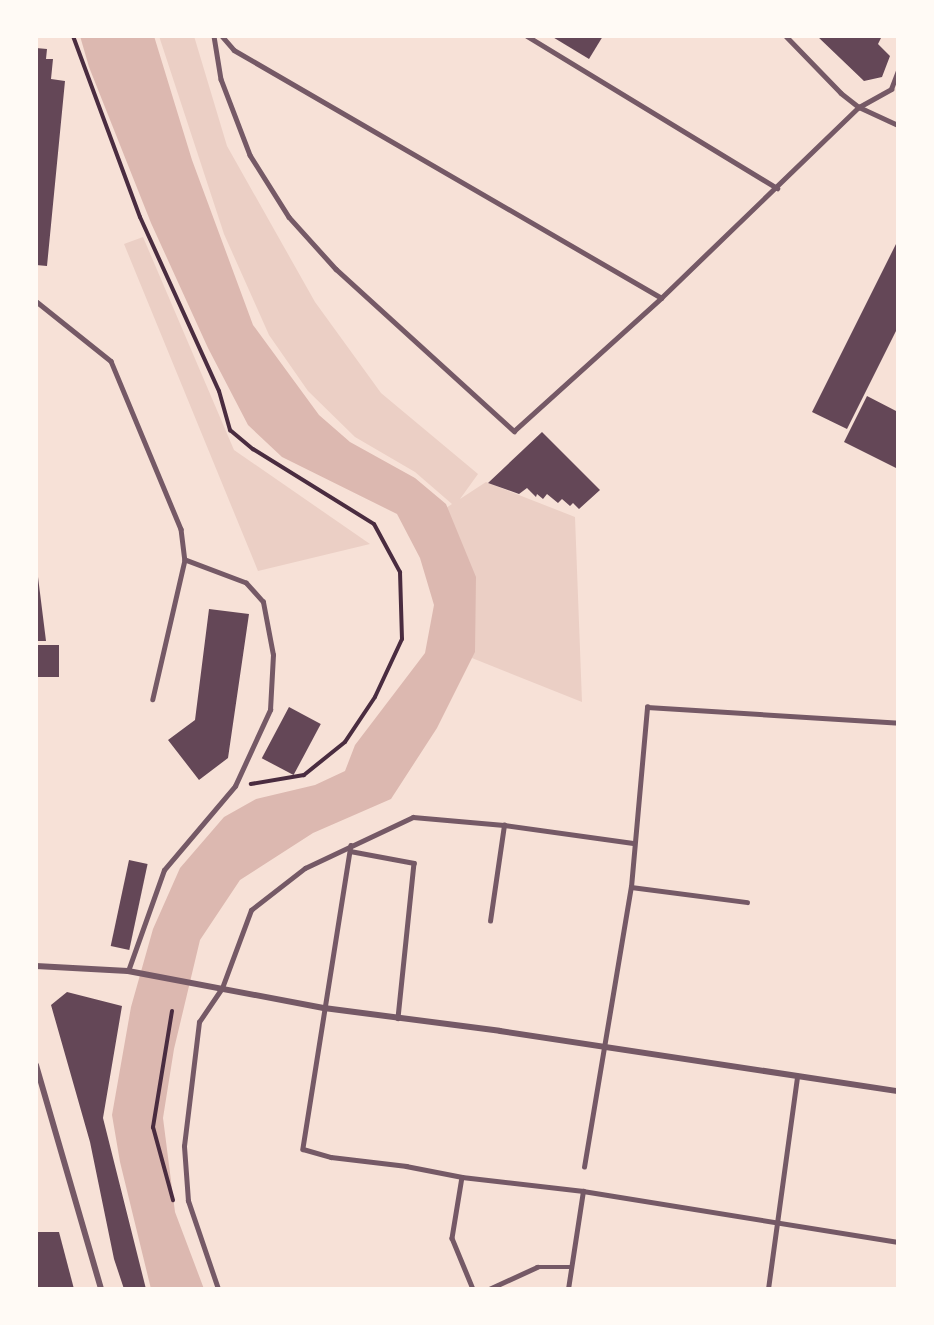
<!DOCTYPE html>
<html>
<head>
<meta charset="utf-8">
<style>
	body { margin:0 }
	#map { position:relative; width:934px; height:1325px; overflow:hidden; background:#f7e1d7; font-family:Montserrat,sans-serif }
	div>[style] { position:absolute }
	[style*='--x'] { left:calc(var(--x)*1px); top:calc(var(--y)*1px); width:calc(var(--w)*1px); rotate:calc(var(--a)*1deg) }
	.green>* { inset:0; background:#ebcfc5 }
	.water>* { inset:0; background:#dcb8b0 }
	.building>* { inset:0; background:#644757; transform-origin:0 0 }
	.path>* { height:4px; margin:-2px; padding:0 2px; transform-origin:2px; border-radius:2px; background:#4a2c40 }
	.service>* { height:4.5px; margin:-2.25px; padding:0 2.25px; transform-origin:2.25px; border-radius:2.25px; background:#755966 }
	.minor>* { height:6px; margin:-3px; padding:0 3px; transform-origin:3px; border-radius:3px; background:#755966 }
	span { translate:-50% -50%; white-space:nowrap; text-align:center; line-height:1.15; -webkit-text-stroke:6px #fffaf5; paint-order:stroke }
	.frame { position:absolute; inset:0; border:38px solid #fffaf5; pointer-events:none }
</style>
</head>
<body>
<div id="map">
	<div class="green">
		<i style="clip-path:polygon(159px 36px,194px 36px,227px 146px,315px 302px,381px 393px,478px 474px,460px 499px,486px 482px,575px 517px,582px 702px,457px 652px,434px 516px,452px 504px,415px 472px,355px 437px,308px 391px,269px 335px,224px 234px)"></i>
		<i style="clip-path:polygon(143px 237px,234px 450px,370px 544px,258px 571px,124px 244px)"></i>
	</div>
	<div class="water">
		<i style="clip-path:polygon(80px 36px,154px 36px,192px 160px,253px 325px,319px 415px,350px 442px,415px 478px,446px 504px,476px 577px,475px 652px,437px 728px,391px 799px,313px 833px,240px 880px,200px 940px,174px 1049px,163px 1118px,175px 1212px,204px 1289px,151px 1289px,120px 1162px,112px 1115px,131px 1007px,153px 929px,180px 868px,224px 817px,256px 799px,315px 785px,345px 771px,355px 745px,425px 653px,434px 605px,420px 558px,397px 514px,282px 457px,248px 425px,208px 348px,151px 223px,89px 67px)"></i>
	</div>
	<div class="building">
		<i style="clip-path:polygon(551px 36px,603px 36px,589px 59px)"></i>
		<i style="clip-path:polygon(817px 36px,882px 36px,878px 44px,890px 56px,882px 77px,864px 81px)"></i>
		<i style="clip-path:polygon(36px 48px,47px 49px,46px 59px,53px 59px,51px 79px,65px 81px,47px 266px,36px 265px)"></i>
		<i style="clip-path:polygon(898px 240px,898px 327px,847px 429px,812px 412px)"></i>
		<i style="clip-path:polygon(867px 396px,898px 412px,898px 469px,844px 442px)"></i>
		<i style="clip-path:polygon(542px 432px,600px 490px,579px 509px,573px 503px,570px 506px,562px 499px,558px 503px,547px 494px,543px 499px,537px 494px,536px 497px,527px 488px,519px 494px,488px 483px)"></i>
		<i style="clip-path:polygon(36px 569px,37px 569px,46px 641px,36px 641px)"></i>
		<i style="clip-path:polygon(209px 609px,249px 614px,228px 758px,199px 780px,168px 740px,195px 720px)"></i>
		<i style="left:36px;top:645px;width:23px;height:32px"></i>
		<i style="left:289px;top:707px;width:36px;height:58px;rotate:28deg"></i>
		<i style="left:129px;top:860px;width:19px;height:88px;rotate:12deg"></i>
		<i style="clip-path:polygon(67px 992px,122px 1006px,103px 1118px,146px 1289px,124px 1289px,114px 1259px,90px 1142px,51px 1005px)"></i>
		<i style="clip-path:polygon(36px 1232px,59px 1232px,74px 1289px,36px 1289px)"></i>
	</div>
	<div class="path">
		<i style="--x:73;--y:36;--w:193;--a:69.7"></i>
		<i style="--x:140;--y:217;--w:191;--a:65.6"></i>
		<i style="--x:219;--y:391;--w:41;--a:74.2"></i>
		<i style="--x:230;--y:430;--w:30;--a:40"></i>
		<i style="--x:253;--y:449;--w:142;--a:31.8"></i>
		<i style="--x:374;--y:524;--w:55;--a:61.6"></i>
		<i style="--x:400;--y:572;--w:67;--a:88.3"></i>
		<i style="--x:402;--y:639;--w:64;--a:115"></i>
		<i style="--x:375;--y:697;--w:54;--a:123.7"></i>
		<i style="--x:345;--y:742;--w:53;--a:141.2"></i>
		<i style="--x:304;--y:775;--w:54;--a:170.4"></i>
		<i style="--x:172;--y:1011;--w:118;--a:99.3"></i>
		<i style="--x:153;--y:1127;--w:76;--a:74.7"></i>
	</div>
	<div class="service">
		<i style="--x:214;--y:36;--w:44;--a:80.8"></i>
		<i style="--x:221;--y:79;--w:81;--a:69.1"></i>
		<i style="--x:250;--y:155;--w:73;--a:57.8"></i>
		<i style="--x:289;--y:217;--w:70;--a:47.9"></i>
		<i style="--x:336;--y:269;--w:241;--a:42.3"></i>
		<i style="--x:514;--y:431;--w:198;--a:-42.1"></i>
		<i style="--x:661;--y:298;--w:275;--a:-44"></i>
		<i style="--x:859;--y:107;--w:37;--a:-29"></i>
		<i style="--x:891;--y:89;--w:19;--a:-69"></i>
		<i style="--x:222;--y:36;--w:18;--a:49"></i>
		<i style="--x:234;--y:50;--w:494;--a:30.1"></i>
		<i style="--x:527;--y:36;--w:293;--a:31.3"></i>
		<i style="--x:786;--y:36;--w:79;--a:46"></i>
		<i style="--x:841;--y:93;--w:23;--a:38"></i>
		<i style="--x:859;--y:107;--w:43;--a:24.8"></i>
		<i style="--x:36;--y:301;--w:96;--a:38.7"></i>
		<i style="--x:111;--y:361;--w:182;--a:67.4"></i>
		<i style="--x:181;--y:529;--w:31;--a:83"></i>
		<i style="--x:185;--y:560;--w:143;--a:103"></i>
		<i style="--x:351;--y:845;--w:308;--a:99"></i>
		<i style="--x:303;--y:1149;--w:29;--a:16"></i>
		<i style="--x:331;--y:1157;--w:76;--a:6.8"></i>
		<i style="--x:406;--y:1166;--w:57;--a:11.1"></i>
		<i style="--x:462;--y:1177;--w:122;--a:6.6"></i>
		<i style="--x:583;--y:1191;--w:319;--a:9.2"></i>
		<i style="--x:350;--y:851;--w:65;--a:10.6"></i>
		<i style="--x:414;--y:863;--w:156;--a:95.9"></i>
		<i style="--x:631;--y:887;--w:117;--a:7.4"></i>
		<i style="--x:490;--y:921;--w:97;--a:-81.7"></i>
		<i style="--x:128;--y:971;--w:107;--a:-70.4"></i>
		<i style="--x:164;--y:870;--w:110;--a:-49.8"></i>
		<i style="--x:235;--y:786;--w:84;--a:-65.3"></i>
		<i style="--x:270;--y:710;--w:55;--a:-86.9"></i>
		<i style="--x:273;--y:655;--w:54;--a:-100.7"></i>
		<i style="--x:263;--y:602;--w:25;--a:-132"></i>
		<i style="--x:246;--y:583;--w:65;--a:-159.3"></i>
		<i style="--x:584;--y:1167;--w:284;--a:-80.5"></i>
		<i style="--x:631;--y:887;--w:181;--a:-84.9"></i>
		<i style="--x:647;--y:707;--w:252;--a:3.6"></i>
		<i style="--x:462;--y:1177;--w:62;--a:99.3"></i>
		<i style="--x:452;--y:1238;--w:55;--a:67.6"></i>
		<i style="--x:218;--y:1289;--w:93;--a:-108.8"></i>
		<i style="--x:188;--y:1201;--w:55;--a:-94.2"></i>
		<i style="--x:184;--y:1146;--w:125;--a:-83.1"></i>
		<i style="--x:199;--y:1022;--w:41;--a:-55.9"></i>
		<i style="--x:222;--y:988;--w:83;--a:-69.6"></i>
		<i style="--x:251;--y:910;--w:68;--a:-37.9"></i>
		<i style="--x:305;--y:868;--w:119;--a:-25.3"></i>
		<i style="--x:413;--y:817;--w:91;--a:5"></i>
		<i style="--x:504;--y:825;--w:130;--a:7.9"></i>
		<i style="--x:489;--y:1289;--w:53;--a:-24.6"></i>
		<i style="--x:537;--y:1267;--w:34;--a:0"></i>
		<i style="--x:568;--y:1289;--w:99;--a:-81.3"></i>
		<i style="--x:768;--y:1289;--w:214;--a:-82.2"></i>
	</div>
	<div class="minor">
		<i style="--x:36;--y:966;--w:92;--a:3.1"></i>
		<i style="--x:128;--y:971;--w:199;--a:10.7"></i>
		<i style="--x:324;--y:1008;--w:177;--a:7.4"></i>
		<i style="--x:500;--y:1031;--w:402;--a:8.6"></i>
		<i style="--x:36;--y:1065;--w:233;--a:73.8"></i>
	</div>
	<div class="frame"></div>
</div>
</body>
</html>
